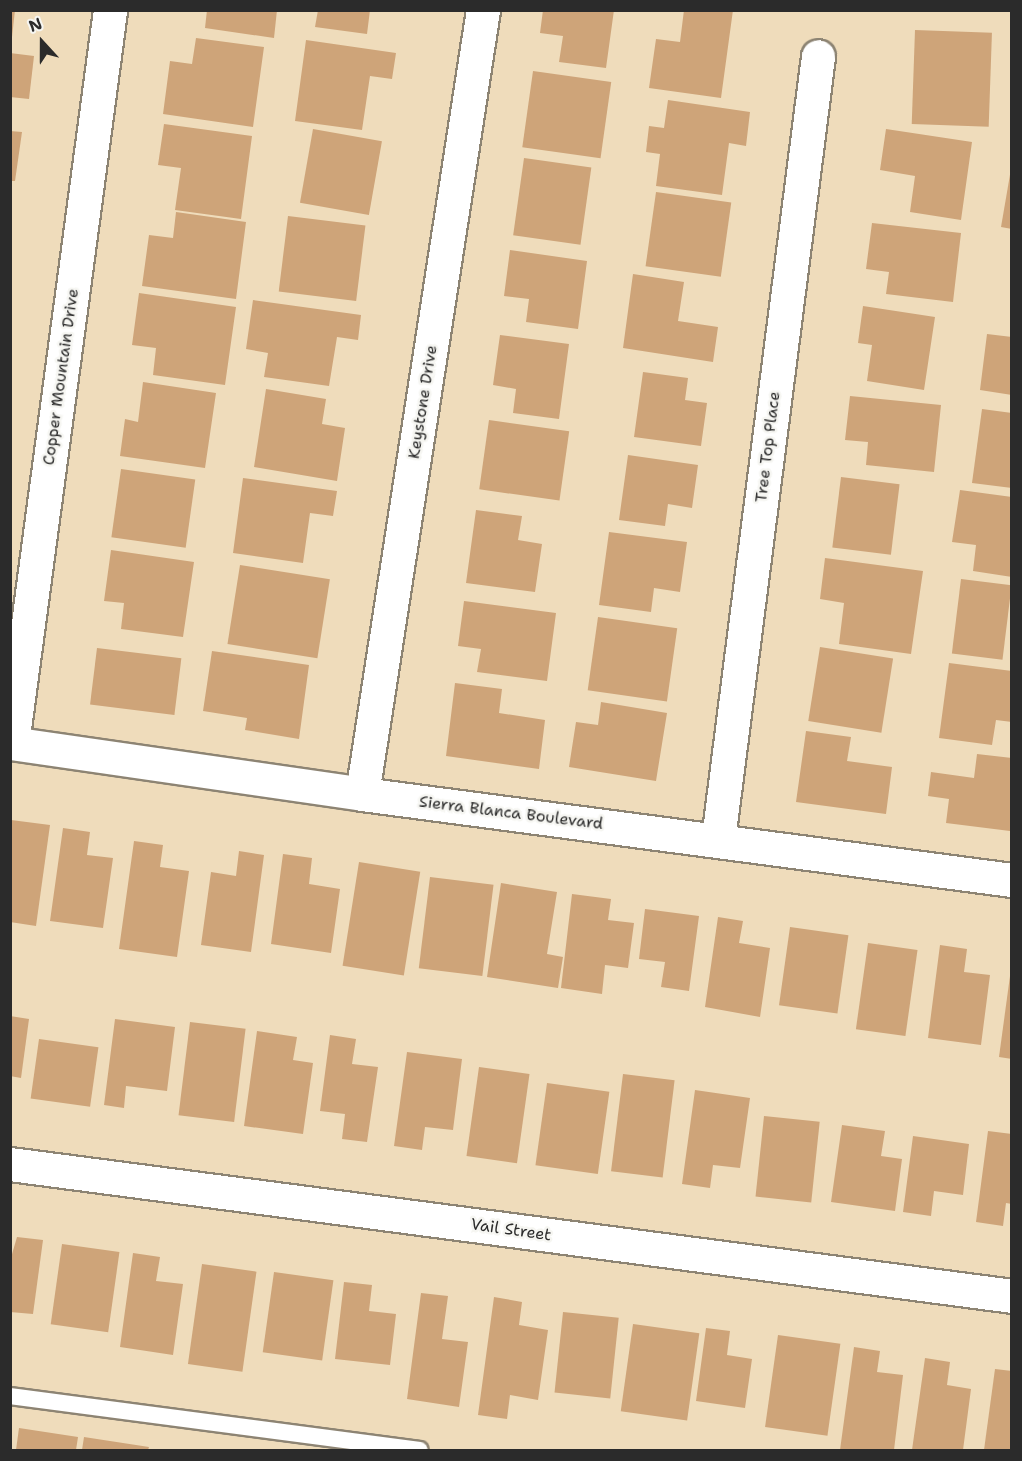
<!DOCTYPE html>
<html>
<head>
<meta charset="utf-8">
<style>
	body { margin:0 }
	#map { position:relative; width:1022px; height:1461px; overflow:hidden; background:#efdcbb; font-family:"Shantell Sans",sans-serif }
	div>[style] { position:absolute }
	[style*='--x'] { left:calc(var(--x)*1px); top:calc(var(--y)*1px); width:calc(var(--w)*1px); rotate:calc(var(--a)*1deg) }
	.building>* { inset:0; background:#cea479; transform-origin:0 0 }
	.roads { filter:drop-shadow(2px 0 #8d8473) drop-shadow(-2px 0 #8d8473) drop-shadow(0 2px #8d8473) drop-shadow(0 -2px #8d8473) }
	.lane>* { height:16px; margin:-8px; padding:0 8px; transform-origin:8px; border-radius:8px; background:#fff }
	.street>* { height:33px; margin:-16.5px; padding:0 16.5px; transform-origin:16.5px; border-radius:16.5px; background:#fff }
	span { translate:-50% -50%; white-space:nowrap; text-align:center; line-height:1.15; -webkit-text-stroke:5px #f6f6f2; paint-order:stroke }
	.street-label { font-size:16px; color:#2b2b2b }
	.frame { position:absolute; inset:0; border:12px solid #2b2b2b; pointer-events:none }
	.north { position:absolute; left:12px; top:12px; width:60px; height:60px; -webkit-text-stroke:4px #f6f6f2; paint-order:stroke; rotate:339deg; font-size:16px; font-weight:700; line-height:24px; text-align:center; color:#2b2b2b }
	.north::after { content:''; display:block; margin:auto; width:21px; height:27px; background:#2b2b2b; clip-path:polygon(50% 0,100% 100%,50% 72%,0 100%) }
</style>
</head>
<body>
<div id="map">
	<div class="building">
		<i style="clip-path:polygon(10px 10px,15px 10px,12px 37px,10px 37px)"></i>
		<i style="clip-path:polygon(207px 10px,277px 10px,274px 38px,205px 28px)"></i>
		<i style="clip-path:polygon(318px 10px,370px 10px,367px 34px,315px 27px)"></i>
		<i style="clip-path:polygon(543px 10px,614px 10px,606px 68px,559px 62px,563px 36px,540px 33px)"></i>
		<i style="clip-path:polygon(684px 10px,733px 10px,721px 98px,649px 88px,656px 39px,680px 42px)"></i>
		<i style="left:915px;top:30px;width:77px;height:94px;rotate:2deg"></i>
		<i style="clip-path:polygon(196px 38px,264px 47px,253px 127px,163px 114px,170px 61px,192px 64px)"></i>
		<i style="clip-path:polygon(306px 40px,396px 53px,392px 79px,370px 76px,362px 130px,295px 121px)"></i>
		<i style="clip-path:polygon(10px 53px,34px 56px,29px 99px,10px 97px)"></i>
		<i style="left:533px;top:71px;width:79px;height:77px;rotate:8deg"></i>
		<i style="clip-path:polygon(668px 100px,750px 112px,746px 146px,729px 143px,722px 195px,656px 186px,660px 154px,646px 152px,649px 126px,664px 128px)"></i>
		<i style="clip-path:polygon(164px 124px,252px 136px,241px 219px,175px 210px,181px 168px,158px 165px)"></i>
		<i style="left:313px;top:129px;width:70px;height:75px;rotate:10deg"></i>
		<i style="clip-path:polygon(886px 129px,972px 142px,961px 220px,910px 212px,915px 176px,880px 170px)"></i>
		<i style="clip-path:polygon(10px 131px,22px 132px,15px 181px,10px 181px)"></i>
		<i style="left:524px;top:158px;width:68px;height:78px;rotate:8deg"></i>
		<i style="clip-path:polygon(1012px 163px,1012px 229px,1001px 227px)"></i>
		<i style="left:656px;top:192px;width:76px;height:75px;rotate:8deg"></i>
		<i style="clip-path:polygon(176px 212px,246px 222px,236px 299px,142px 286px,149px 235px,173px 238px)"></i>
		<i style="left:288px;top:216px;width:78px;height:76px;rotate:7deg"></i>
		<i style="clip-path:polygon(872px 223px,961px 233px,953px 302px,886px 294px,889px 272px,866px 269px)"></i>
		<i style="clip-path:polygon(510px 250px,587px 261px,578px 329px,526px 322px,529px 299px,504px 296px)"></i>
		<i style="clip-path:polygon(633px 274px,684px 282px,678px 321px,718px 327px,713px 362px,623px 348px)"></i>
		<i style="clip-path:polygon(139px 293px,236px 307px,225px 385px,153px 375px,156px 348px,132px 345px)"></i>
		<i style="clip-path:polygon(253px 300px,361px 315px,358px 340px,337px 337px,329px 386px,264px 377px,268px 353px,246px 349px)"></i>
		<i style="clip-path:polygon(863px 306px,935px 317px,924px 390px,867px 381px,872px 345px,858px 343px)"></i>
		<i style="clip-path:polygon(987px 334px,1012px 337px,1012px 395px,980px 390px)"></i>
		<i style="clip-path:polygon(500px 335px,569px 344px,559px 419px,513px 413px,516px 389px,493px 385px)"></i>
		<i style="clip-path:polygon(643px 372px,688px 378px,685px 400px,707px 403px,701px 446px,634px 437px)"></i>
		<i style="clip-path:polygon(143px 382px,216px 393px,205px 468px,120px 456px,125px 419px,138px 422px)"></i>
		<i style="clip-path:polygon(266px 389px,326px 399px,322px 424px,345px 428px,337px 481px,254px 467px)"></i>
		<i style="clip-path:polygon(850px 396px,941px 405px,934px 472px,866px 465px,868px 442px,845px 440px)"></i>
		<i style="clip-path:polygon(982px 409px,1012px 413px,1012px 488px,972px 483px)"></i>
		<i style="left:489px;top:420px;width:81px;height:70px;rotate:8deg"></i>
		<i style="clip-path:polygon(628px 455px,698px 465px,692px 508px,668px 504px,665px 526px,619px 520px)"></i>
		<i style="left:121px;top:469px;width:75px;height:69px;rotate:8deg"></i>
		<i style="left:841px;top:477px;width:59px;height:71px;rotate:7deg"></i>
		<i style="clip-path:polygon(243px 478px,337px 491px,333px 516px,310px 513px,303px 563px,233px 553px)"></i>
		<i style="clip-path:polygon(960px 490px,1012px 497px,1012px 577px,973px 571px,976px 545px,952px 542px)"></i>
		<i style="clip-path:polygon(476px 510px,522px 516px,518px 540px,542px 544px,535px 592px,466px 583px)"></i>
		<i style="clip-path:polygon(609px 532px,687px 542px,680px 592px,654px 588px,651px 612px,599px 605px)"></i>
		<i style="clip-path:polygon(111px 550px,194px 562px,183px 637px,121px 629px,124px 603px,104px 601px)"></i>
		<i style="clip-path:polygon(825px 558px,923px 571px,911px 654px,839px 644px,844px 603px,820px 599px)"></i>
		<i style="left:240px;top:565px;width:91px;height:80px;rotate:9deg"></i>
		<i style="left:961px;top:579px;width:51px;height:75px;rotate:7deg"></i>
		<i style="clip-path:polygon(464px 601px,556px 613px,547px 681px,477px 672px,481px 649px,458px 646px)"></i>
		<i style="left:598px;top:617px;width:80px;height:74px;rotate:8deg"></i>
		<i style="left:820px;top:647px;width:74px;height:75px;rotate:9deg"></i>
		<i style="left:97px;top:648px;width:85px;height:57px;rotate:7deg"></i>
		<i style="clip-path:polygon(212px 651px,309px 665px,299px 739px,245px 730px,247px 718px,203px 711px)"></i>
		<i style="clip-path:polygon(949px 663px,1012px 671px,1012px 722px,996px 720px,992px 745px,939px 738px)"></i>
		<i style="clip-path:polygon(455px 683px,502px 689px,499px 713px,545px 720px,539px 769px,446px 756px)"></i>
		<i style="clip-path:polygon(601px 702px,667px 713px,656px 781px,569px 767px,576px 722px,598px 725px)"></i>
		<i style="clip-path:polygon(806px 731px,851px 737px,847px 761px,892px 767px,886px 814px,796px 802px)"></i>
		<i style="clip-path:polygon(977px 754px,1012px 758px,1010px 831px,946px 823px,949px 799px,928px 796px,931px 772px,974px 778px)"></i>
		<i style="clip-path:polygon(11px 820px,50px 825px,36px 926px,10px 922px)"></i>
		<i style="clip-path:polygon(63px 828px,90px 832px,87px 855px,113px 858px,103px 928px,50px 921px)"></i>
		<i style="clip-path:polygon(134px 841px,163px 845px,160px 867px,189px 871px,177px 957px,119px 949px)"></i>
		<i style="clip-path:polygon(239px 851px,264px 855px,251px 952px,201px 945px,211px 872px,236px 876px)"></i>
		<i style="clip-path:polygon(283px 854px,312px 858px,309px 884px,340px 889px,331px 953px,271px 944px)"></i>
		<i style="left:359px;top:862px;width:62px;height:105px;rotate:9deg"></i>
		<i style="left:430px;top:877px;width:64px;height:92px;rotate:7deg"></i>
		<i style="clip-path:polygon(501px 883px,557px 892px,547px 954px,563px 957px,558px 988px,487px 977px)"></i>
		<i style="clip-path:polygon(572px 894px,611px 899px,608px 920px,634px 923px,628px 968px,605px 965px,602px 994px,561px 988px)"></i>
		<i style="clip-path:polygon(645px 909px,699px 916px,689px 991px,661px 987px,665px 962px,639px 959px)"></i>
		<i style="clip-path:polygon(718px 917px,743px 921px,739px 943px,770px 948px,760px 1017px,705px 1007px)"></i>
		<i style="left:790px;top:927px;width:59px;height:79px;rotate:8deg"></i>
		<i style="left:868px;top:943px;width:50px;height:87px;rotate:8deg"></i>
		<i style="clip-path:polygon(940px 945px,967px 949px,964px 972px,990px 975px,981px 1045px,928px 1038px)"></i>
		<i style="clip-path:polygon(1010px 976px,1012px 976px,1012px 1059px,999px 1057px)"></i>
		<i style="clip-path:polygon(10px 1016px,29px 1019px,21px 1078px,10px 1076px)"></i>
		<i style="clip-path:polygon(115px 1019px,175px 1027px,167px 1091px,126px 1086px,124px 1108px,104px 1105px)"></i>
		<i style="left:190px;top:1022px;width:56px;height:94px;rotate:7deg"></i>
		<i style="clip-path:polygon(257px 1031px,297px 1037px,293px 1060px,313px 1063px,303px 1134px,244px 1126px)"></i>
		<i style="clip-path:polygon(330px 1035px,356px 1039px,352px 1064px,378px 1067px,367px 1142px,342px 1139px,345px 1114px,320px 1111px)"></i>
		<i style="left:39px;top:1039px;width:60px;height:60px;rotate:8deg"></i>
		<i style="clip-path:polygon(407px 1052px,462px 1059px,453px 1130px,425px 1127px,422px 1150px,394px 1146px)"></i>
		<i style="left:479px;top:1067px;width:51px;height:90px;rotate:8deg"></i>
		<i style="left:623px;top:1074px;width:52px;height:98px;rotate:7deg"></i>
		<i style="left:547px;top:1083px;width:63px;height:83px;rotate:8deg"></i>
		<i style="clip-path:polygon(695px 1090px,750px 1098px,740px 1168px,713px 1165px,710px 1188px,682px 1184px)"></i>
		<i style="left:764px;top:1116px;width:56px;height:81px;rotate:6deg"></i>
		<i style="clip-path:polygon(842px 1125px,885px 1131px,881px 1156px,902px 1159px,895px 1211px,831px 1202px)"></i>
		<i style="clip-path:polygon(988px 1131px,1012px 1134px,1012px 1204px,1006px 1203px,1003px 1226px,976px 1222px)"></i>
		<i style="clip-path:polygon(913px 1136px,969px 1144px,963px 1195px,934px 1191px,931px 1216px,903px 1212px)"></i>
		<i style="clip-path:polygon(17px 1237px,43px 1240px,33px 1314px,10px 1312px,10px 1261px)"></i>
		<i style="left:62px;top:1244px;width:58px;height:81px;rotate:8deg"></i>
		<i style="clip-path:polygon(133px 1253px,160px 1257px,156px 1281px,183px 1284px,173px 1355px,120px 1347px)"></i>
		<i style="left:202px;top:1264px;width:55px;height:101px;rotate:8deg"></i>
		<i style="left:274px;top:1272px;width:60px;height:81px;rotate:8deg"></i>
		<i style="clip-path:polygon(344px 1282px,372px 1285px,369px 1311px,396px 1314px,390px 1365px,335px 1359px)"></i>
		<i style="clip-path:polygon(421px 1293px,448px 1296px,442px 1339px,468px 1342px,459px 1407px,407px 1399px)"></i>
		<i style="clip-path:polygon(494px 1297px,522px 1302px,519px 1325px,548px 1330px,538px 1400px,510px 1395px,507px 1419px,478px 1415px)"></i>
		<i style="left:563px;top:1312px;width:56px;height:81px;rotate:6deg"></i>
		<i style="left:633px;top:1324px;width:67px;height:88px;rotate:8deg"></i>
		<i style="clip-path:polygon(706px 1328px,730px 1331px,727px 1355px,752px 1359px,745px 1408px,696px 1401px)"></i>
		<i style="left:778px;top:1335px;width:63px;height:93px;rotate:8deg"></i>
		<i style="clip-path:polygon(854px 1347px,880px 1351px,877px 1372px,903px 1375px,894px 1450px,840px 1450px)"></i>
		<i style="clip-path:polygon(925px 1358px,950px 1362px,947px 1385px,971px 1389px,963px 1450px,912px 1450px)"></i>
		<i style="clip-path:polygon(995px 1369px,1012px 1371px,1012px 1450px,984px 1450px)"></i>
		<i style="clip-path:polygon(19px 1428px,78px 1437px,76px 1450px,16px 1450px)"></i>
		<i style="clip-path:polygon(84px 1437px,149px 1447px,148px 1450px,82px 1450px)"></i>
	</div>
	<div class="roads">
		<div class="lane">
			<i style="--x:10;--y:1396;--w:413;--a:7.5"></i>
		</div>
		<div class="street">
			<i style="--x:10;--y:743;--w:356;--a:8.2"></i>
			<i style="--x:362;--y:794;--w:656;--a:7.54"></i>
			<i style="--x:12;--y:743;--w:740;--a:-82.38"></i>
			<i style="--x:362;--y:794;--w:793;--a:-81.23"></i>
			<i style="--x:718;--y:839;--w:789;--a:-82.72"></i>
			<i style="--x:10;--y:1164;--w:1011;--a:7.5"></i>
		</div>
	</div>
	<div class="street-label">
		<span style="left:61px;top:377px;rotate:-82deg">Copper Mountain Drive</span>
		<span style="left:423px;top:402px;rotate:-81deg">Keystone Drive</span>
		<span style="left:768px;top:447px;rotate:-83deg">Tree Top Place</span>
		<span style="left:511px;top:813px;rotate:7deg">Sierra Blanca Boulevard</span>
		<span style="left:511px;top:1230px;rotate:8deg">Vail Street</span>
	</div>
	<div class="frame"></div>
	<div class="north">N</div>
</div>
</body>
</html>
